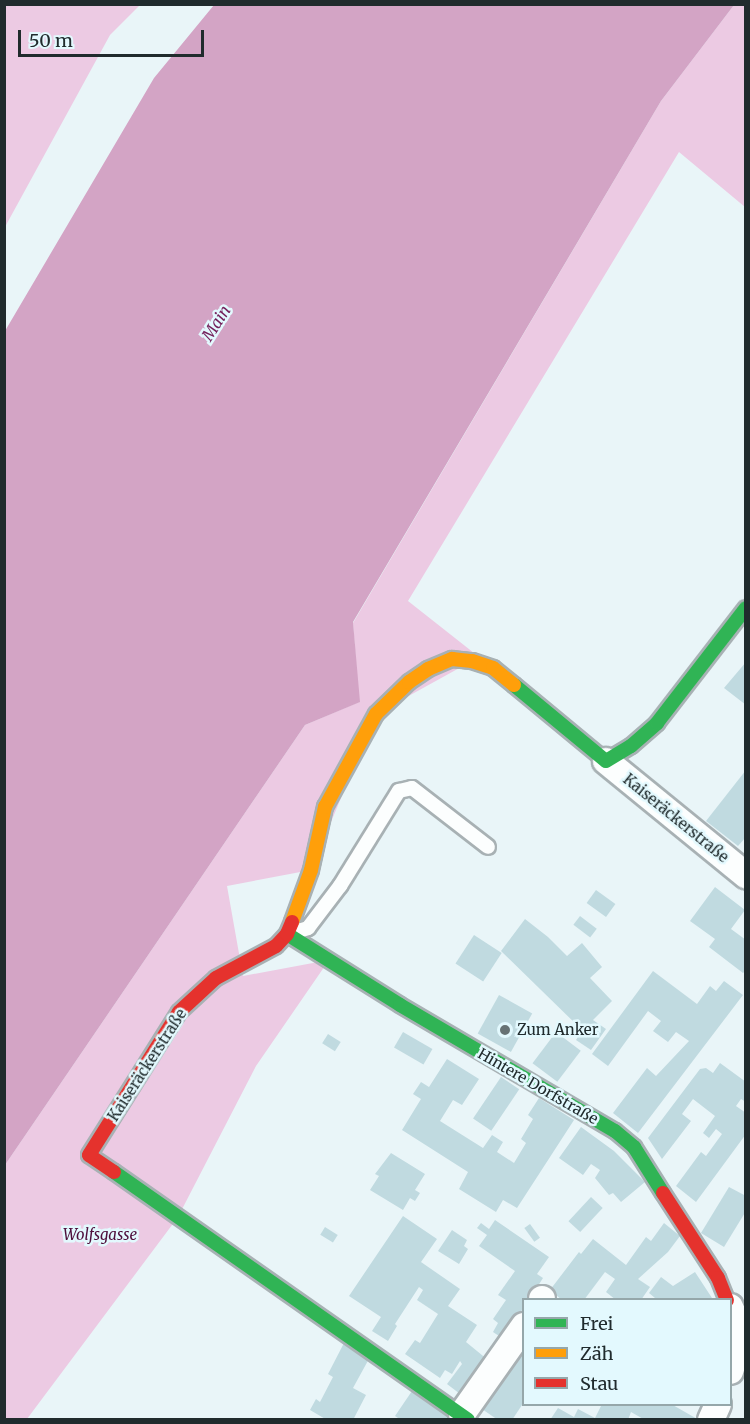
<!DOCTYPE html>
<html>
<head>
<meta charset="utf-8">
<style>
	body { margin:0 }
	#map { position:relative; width:750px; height:1424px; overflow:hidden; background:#e9f5f8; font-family:Merriweather,serif }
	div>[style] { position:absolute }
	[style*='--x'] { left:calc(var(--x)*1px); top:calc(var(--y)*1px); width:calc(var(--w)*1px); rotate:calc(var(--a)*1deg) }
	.green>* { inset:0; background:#eccae3 }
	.water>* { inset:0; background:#d3a4c5 }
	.building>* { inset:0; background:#c0dae0; transform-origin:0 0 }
	.roads { filter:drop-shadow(2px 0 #a8b1b4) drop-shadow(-2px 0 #a8b1b4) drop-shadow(0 2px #a8b1b4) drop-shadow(0 -2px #a8b1b4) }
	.lane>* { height:14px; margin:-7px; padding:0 7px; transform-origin:7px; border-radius:7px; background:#fcfefe }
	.street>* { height:26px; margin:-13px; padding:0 13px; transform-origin:13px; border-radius:13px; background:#fcfefe }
	.fast>* { height:14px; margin:-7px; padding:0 7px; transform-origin:7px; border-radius:7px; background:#30b455 }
	.slow>* { height:14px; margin:-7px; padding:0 7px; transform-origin:7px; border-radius:7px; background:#ff9f0a }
	.jam>* { height:14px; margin:-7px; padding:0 7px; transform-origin:7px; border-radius:7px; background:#e5322d }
	.dots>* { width:16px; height:16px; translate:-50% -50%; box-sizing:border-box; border:3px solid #e3f9fe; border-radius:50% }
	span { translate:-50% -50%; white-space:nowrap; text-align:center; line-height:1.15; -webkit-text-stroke:5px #e3f9fe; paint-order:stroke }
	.street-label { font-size:15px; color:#202b2d }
	.poi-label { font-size:15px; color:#202b2d }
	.left { translate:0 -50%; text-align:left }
	.park-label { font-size:15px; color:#4e0e3b; font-style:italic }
	.water-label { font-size:16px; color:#731f5a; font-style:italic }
	.frame { position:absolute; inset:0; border:6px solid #202b2d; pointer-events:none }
	.legend { position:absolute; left:522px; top:1298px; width:210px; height:108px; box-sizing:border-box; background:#e3f9fe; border:2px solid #95a7aa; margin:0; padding:8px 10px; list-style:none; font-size:18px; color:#202b2d }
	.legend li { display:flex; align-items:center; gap:12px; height:30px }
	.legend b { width:30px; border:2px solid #95a7aa }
	.scale { position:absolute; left:18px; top:30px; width:186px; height:27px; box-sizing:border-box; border:3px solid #202b2d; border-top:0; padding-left:8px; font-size:18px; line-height:21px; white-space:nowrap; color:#202b2d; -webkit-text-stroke:4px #e3f9fe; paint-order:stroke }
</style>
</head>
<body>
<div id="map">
	<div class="green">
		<i style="clip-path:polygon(5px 4px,140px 5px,110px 35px,5px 227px)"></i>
		<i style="clip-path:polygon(734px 5px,745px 5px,745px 207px,679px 152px,408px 601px,493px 668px,472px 661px,376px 714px,311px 870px,227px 886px,243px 976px,329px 960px,256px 1066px,178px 1217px,27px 1419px,5px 1420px,5px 1165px,305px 725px,359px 702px,353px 623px,661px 101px)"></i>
	</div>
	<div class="water">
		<i style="clip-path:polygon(214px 5px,734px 5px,661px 101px,353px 622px,360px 702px,305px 725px,5px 1165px,5px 331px,154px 78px)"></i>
	</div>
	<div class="building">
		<i style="clip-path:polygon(746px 662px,746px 705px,724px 688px)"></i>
		<i style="clip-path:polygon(746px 770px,746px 837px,738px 846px,706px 821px)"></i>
		<i style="clip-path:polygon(715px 887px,745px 910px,731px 929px,746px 940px,746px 970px,743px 973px,709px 947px,715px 939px,690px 921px)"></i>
		<i style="left:596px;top:890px;width:24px;height:16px;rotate:36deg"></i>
		<i style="left:580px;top:916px;width:21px;height:11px;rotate:37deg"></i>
		<i style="clip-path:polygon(525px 919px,548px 937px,567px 956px,582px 943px,602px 967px,590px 978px,612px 1001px,593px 1020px,606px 1029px,591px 1050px,576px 1040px,582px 1030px,501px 951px)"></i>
		<i style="left:474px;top:935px;width:33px;height:34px;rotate:33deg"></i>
		<i style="clip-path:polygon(653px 971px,697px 1004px,710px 986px,716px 991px,724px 981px,743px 995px,638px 1133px,613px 1113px,647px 1068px,656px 1076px,689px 1041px,676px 1032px,668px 1042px,653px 1031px,661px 1021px,648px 1011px,608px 1066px,592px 1054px)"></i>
		<i style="left:499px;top:995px;width:38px;height:44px;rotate:29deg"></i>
		<i style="left:403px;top:1032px;width:34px;height:18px;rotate:30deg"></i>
		<i style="left:556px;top:1032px;width:31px;height:39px;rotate:37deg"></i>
		<i style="left:328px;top:1034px;width:15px;height:11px;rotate:32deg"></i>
		<i style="clip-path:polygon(447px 1059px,479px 1079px,462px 1105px,453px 1100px,440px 1121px,483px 1148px,492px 1135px,503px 1142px,497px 1152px,514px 1163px,526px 1143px,521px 1139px,533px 1119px,528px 1115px,539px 1098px,574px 1120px,517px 1208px,503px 1200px,496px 1212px,459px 1189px,468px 1172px,402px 1130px,421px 1099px,413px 1094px,421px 1082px,429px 1087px)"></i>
		<i style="clip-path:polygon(720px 1063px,746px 1082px,746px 1102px,741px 1099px,736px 1106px,746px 1113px,746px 1134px,696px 1202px,676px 1186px,701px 1152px,706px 1156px,722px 1134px,716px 1129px,709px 1138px,703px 1133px,715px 1116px,693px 1099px,682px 1114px,691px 1121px,662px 1159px,648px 1138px,700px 1069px,706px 1068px,713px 1073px)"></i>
		<i style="left:501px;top:1077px;width:22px;height:50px;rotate:34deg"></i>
		<i style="clip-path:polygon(581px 1127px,614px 1151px,645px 1182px,621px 1202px,613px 1193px,609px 1195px,595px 1178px,600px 1170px,591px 1164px,583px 1175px,559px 1158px)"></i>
		<i style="clip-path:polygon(391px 1153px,425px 1174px,415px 1190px,420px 1193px,415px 1201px,410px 1198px,403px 1210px,370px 1190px,379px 1176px,375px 1174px)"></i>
		<i style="clip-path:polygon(729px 1187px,746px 1196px,746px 1211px,724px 1247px,701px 1233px)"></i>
		<i style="left:591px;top:1197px;width:16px;height:33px;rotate:43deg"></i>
		<i style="clip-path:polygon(403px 1216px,437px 1239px,421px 1262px,460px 1289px,448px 1306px,477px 1325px,466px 1342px,488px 1360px,464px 1397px,447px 1384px,462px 1364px,460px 1361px,452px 1374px,445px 1370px,440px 1378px,405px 1354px,415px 1340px,420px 1343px,438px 1314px,417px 1300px,423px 1290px,419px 1287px,395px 1324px,397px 1326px,388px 1341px,372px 1331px,381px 1317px,349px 1296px)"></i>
		<i style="clip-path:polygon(495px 1220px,549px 1257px,537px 1274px,543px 1278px,529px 1300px,524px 1300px,524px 1307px,502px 1338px,493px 1332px,498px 1323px,493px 1319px,506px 1300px,498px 1295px,515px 1271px,479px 1246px,487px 1235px,477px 1228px,481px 1223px,489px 1229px)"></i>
		<i style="clip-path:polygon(664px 1223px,680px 1236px,668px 1252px,638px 1279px,650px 1287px,641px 1300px,616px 1300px,606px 1292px,615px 1279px,605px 1272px,584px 1300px,562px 1300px,550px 1290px,579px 1252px,581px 1254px,593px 1239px,626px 1265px,646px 1237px,651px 1241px)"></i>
		<i style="left:530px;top:1224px;width:17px;height:7px;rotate:54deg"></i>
		<i style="left:325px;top:1227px;width:15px;height:9px;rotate:32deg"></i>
		<i style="clip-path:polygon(452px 1230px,467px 1240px,464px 1246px,468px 1249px,459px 1264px,438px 1251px)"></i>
		<i style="clip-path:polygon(695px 1272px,712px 1298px,709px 1300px,652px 1300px,655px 1298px,649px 1293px,661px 1277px,673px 1286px)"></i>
		<i style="clip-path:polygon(524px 1339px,524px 1402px,512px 1420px,498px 1420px,479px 1407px)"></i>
		<i style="clip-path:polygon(344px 1343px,370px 1357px,353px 1388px,366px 1395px,353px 1420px,327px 1420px,310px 1410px,316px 1399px,320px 1402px,333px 1377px,328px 1374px)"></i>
		<i style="clip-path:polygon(412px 1391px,457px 1420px,401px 1420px,395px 1416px)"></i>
		<i style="clip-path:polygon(602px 1404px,671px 1404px,699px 1420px,645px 1420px,631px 1412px,628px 1420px,550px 1420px,558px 1408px,574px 1417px,578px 1409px,595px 1418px)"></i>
	</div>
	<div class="roads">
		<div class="lane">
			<i style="--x:292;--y:933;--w:17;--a:-17"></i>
			<i style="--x:308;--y:928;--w:53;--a:-52.7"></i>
			<i style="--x:340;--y:886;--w:112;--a:-58.2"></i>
			<i style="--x:399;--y:791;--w:13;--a:-13"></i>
			<i style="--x:412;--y:788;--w:96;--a:37.8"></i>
		</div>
		<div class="street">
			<i style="--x:606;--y:761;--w:181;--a:39.2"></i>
			<i style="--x:542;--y:1300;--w:1;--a:-90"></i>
			<i style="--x:730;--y:1307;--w:10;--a:66"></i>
			<i style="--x:734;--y:1316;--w:34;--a:85"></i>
			<i style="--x:737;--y:1350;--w:22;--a:108"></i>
			<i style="--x:462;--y:1414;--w:108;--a:-54.8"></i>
			<i style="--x:711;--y:1420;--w:17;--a:-66"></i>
		</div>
		<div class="fast">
			<i style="--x:514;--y:685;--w:119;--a:39.6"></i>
			<i style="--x:606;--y:761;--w:29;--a:-31"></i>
			<i style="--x:631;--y:746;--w:35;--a:-41"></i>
			<i style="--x:657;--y:723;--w:145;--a:-52.3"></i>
			<i style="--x:287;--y:934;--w:133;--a:32.1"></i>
			<i style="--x:400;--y:1005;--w:249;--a:30.4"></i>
			<i style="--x:615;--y:1131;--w:25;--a:40"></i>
			<i style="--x:634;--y:1147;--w:54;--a:57.8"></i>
			<i style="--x:114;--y:1172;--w:432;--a:35"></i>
		</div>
		<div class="slow">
			<i style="--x:292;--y:922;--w:55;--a:-69.9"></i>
			<i style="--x:311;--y:870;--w:65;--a:-77.5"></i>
			<i style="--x:325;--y:807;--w:106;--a:-61.3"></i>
			<i style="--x:376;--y:714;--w:46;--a:-44.1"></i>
			<i style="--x:409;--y:682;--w:23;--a:-34"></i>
			<i style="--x:428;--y:669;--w:26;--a:-23"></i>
			<i style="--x:452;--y:659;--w:20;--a:6"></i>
			<i style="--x:472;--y:661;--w:22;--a:18"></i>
			<i style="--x:493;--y:668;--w:27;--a:39"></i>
		</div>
		<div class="jam">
			<i style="--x:114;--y:1172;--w:30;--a:-146"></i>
			<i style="--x:89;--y:1155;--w:169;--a:-57.8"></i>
			<i style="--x:179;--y:1012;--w:50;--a:-42.6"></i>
			<i style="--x:216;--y:978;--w:68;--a:-28.1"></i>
			<i style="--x:276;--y:946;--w:16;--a:-47"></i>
			<i style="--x:287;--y:934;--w:13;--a:-67"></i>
			<i style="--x:663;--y:1193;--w:101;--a:57.1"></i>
			<i style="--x:718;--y:1278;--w:24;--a:68"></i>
		</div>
	</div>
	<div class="dots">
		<i style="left:505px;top:1030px;background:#667274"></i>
	</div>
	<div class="street-label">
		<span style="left:676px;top:818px;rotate:39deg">Kaiseräckerstraße</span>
		<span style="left:147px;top:1065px;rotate:-57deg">Kaiseräckerstraße</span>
		<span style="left:538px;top:1086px;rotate:30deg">Hintere Dorfstraße</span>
	</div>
	<div class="poi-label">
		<span class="left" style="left:517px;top:1030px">Zum Anker</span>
	</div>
	<div class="park-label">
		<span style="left:100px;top:1235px">Wolfsgasse</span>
	</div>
	<div class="water-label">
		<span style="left:216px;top:323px;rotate:-57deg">Main</span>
	</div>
	<div class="frame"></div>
	<ul class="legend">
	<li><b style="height:8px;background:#30b455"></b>Frei</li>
	<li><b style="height:8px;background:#ff9f0a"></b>Zäh</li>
	<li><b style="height:8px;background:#e5322d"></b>Stau</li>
	</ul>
	<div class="scale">50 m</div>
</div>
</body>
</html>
